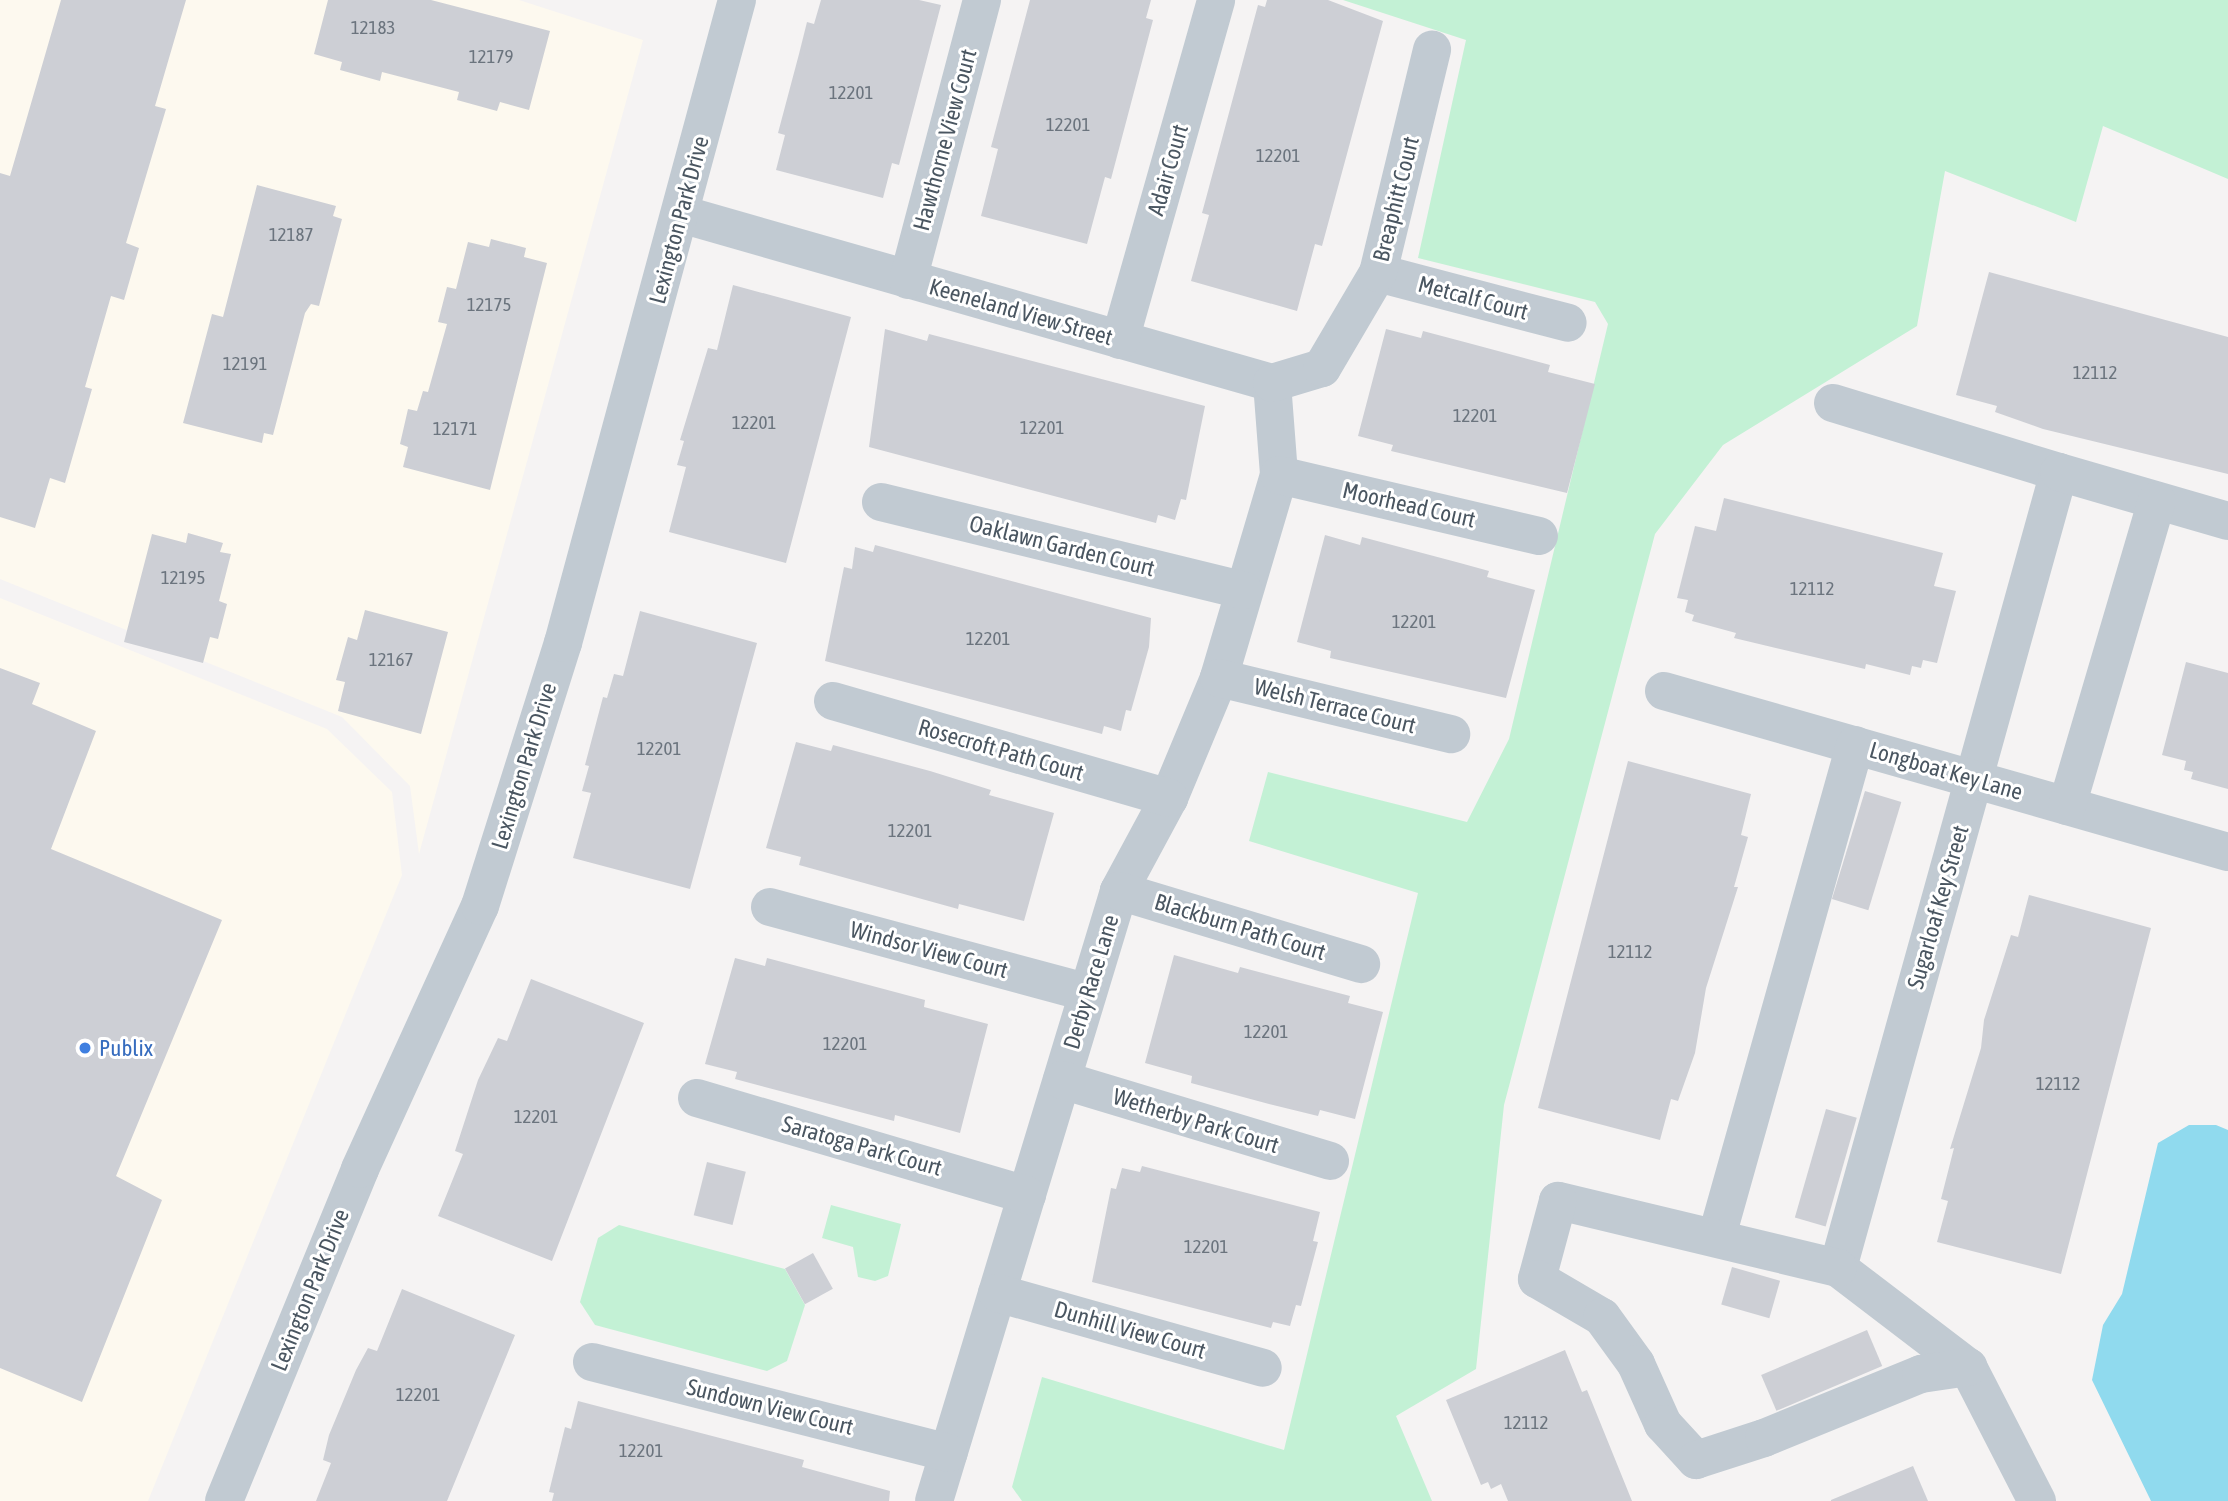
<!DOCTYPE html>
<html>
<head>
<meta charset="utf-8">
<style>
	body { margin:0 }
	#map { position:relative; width:2228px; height:1501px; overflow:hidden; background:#f5f3f3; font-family:"Asap Condensed",sans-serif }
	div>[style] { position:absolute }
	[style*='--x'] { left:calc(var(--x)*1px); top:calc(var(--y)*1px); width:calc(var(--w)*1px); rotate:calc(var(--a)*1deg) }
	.commercial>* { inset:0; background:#fdf9ef }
	.green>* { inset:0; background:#c3f1d5 }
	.water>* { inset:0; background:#90daee }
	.building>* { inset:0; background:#cdcfd5; transform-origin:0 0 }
	.street>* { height:38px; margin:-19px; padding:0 19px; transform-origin:19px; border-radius:19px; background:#c1cad2 }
	.dots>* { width:19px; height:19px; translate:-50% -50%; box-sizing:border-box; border:4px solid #fff; border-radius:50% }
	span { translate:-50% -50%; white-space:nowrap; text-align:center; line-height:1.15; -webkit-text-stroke:6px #fff; paint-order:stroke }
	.number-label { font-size:19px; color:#6b747e }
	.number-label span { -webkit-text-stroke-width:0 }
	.street-label { font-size:23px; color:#4a5661 }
	.shop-label { font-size:23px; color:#366cbe }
	.left { translate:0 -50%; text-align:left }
</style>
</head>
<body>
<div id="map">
	<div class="commercial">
		<i style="clip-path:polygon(0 0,519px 0,643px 40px,419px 854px,410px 786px,342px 717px,0 579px)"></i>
		<i style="clip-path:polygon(0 598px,327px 729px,392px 792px,402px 875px,148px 1501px,0 1501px)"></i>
	</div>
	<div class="green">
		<i style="clip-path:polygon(1343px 0,2228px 0,2228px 179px,2103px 126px,2076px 222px,1945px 171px,1917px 326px,1723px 445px,1655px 534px,1504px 1105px,1476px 1369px,1396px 1416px,1432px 1501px,1022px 1501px,1012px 1487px,1042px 1377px,1284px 1450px,1418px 893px,1249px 841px,1268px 772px,1467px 822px,1509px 739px,1608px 324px,1595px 302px,1418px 258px,1466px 40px)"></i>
		<i style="clip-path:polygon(831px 1205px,901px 1224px,888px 1276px,875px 1281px,858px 1277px,853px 1247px,822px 1238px)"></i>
		<i style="clip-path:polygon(619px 1225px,785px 1269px,805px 1305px,787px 1361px,767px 1371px,595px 1325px,580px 1302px,598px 1238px)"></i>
	</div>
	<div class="water">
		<i style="clip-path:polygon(2189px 1125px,2216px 1125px,2228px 1130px,2228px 1501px,2151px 1501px,2092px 1380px,2103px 1325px,2122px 1294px,2158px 1143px)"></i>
	</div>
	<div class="building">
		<i style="clip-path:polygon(61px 0,186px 0,155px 106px,166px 109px,126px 243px,139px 248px,124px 300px,111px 296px,85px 387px,92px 389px,65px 483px,50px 478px,35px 528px,0 517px,0 173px,10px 176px)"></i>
		<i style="clip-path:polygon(328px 0,431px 0,550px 31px,529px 110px,500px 102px,497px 111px,457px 100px,459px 92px,382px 72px,380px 81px,340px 70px,342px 62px,314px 54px)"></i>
		<i style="clip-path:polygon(821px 0,919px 0,941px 5px,899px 165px,892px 163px,883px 198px,776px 170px,785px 135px,778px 133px,799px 54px,807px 22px,814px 24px)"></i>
		<i style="clip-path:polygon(1030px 0,1151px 0,1146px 18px,1153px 20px,1111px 179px,1105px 177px,1087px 244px,981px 216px,998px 149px,991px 147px)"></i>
		<i style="clip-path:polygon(1267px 0,1328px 0,1383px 21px,1322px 246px,1315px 244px,1297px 311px,1191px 281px,1209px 215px,1202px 213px,1258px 5px,1265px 7px)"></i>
		<i style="clip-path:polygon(257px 185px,336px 206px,333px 216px,342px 219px,319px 306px,311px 304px,305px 313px,273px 435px,264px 433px,262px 443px,183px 423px,212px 314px,223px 317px)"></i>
		<i style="clip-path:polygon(491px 239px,526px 248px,524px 257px,547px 263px,490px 490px,403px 467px,408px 447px,400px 444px,408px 409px,417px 411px,423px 391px,428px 392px,447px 324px,438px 322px,447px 287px,456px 289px,468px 242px,489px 247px)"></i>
		<i style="clip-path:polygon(1989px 272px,2228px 337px,2228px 474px,2043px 429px,1995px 412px,1997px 406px,1956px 395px)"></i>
		<i style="clip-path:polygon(733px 285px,851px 317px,786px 563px,669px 532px,686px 467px,677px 465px,684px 441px,680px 440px,708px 348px,717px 350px)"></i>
		<i style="clip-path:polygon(885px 329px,927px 341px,929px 334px,1205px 406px,1186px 500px,1181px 499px,1175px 520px,1158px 515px,1156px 523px,869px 447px)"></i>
		<i style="clip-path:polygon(1386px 329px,1421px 338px,1423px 331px,1472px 344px,1550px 365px,1548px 372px,1595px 384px,1567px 493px,1391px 451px,1393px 445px,1358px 436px)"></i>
		<i style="clip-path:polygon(1724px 498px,1943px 553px,1934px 586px,1956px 591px,1937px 663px,1923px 660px,1921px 668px,1912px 666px,1910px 675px,1866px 664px,1865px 669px,1734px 638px,1736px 633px,1692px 621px,1694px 615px,1685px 612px,1688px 600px,1677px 598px,1695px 526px,1716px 531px)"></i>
		<i style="clip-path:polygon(188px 533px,223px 543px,220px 552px,231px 554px,219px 601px,227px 604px,218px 639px,210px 637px,203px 663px,124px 642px,152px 534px,186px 543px)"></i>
		<i style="clip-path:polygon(1325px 535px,1360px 545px,1362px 537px,1460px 563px,1489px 571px,1487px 577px,1535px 590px,1506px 698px,1330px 658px,1331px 651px,1297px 642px)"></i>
		<i style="clip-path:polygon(875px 545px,1151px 618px,1149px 647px,1131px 711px,1126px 710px,1121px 731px,1104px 726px,1102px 734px,825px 661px,844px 567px,852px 569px,855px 547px,873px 552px)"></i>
		<i style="clip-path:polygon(365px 610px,448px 632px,421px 734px,338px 711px,345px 682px,336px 680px,348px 637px,357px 640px)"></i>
		<i style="clip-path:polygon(640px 611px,757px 643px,690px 889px,573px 858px,591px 793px,582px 791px,589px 766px,585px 765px,603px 697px,607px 698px,614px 674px,623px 676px)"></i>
		<i style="clip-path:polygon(2186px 662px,2228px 673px,2228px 789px,2191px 779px,2193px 772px,2184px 770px,2186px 761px,2162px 755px)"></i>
		<i style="clip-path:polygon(0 668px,40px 683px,32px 704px,96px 731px,51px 849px,222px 920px,116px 1176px,162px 1200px,82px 1402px,0 1368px)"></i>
		<i style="clip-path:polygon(796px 742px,831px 751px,833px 745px,930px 771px,991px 790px,989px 795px,1054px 813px,1024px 921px,959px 904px,958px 909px,799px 865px,801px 857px,766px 848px)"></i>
		<i style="clip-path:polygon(1628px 761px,1751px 794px,1741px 835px,1748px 837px,1734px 887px,1738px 887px,1706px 988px,1695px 1053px,1678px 1101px,1671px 1099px,1660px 1140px,1538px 1108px)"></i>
		<i style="left:1865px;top:791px;width:38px;height:113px;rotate:17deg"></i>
		<i style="clip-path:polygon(2029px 895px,2151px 928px,2061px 1274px,1937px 1242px,1948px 1201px,1941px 1199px,1954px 1148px,1950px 1149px,1981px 1048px,1984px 1020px,2011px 935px,2018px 937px)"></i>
		<i style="clip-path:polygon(1174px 955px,1238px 973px,1240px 967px,1350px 996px,1348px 1003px,1383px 1012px,1355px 1119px,1320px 1110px,1318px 1116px,1269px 1104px,1191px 1083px,1192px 1076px,1145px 1063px)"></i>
		<i style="clip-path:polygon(735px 958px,765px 966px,767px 958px,865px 984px,925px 1000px,924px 1007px,988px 1024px,960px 1133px,895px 1115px,894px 1121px,735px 1079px,737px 1072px,705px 1064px)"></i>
		<i style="clip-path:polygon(531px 979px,644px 1023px,552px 1261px,438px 1216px,463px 1154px,455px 1151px,478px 1080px,498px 1038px,507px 1041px)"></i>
		<i style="left:1826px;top:1109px;width:32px;height:113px;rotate:16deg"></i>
		<i style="left:707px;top:1162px;width:40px;height:55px;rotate:14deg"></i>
		<i style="clip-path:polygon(1142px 1166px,1320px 1212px,1313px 1241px,1318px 1242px,1301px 1306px,1296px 1305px,1290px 1326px,1273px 1322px,1271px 1328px,1092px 1282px,1111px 1188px,1116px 1189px,1122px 1168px,1140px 1172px)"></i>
		<i style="left:813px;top:1253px;width:41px;height:32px;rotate:61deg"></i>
		<i style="left:1732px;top:1267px;width:50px;height:39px;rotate:16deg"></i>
		<i style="clip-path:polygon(402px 1289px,515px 1335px,447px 1501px,316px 1501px,331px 1463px,323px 1460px,329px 1435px,356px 1370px,368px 1348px,377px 1351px)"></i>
		<i style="left:1867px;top:1330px;width:39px;height:115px;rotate:67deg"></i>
		<i style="clip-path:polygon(1565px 1350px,1582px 1392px,1587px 1390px,1632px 1501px,1508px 1501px,1501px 1484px,1491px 1489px,1488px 1482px,1481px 1485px,1446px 1400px)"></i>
		<i style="clip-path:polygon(578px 1401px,804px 1460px,802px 1467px,890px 1491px,889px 1501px,552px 1501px,554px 1493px,549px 1492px,565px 1427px,571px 1429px)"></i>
		<i style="clip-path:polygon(1913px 1466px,1928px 1501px,1831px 1501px,1831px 1500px)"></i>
	</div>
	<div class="street">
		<i style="--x:681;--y:214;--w:615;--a:15.96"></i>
		<i style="--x:1272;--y:383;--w:92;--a:85.6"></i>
		<i style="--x:1279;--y:475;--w:212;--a:106.5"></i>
		<i style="--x:1219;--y:678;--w:130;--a:112.6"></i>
		<i style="--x:1169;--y:798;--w:106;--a:118.3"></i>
		<i style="--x:1119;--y:891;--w:637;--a:106.87"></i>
		<i style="--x:1378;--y:273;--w:196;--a:14.7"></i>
		<i style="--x:908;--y:280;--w:290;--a:-75.2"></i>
		<i style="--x:1120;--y:340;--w:353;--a:-74.2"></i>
		<i style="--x:1272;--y:383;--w:52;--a:-16.7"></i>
		<i style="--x:1322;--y:368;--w:110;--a:-59.5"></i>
		<i style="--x:1378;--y:273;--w:230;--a:-76.4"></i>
		<i style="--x:1833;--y:403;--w:236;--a:17"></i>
		<i style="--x:2059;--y:472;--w:826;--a:105.52"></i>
		<i style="--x:1838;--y:1268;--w:163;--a:37.3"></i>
		<i style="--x:1968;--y:1367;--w:151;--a:62.8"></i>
		<i style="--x:2059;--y:472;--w:176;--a:16.2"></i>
		<i style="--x:1279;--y:475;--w:267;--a:13.2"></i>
		<i style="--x:881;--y:502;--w:373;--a:13.7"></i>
		<i style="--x:1219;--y:678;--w:239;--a:13.6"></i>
		<i style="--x:1664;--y:691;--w:587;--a:15.93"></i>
		<i style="--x:833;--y:701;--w:350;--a:16.1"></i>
		<i style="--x:2067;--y:806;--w:318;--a:-73.6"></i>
		<i style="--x:1119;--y:891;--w:253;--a:16.8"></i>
		<i style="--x:770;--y:907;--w:329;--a:15.1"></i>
		<i style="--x:1062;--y:1080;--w:280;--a:16.8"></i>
		<i style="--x:697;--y:1098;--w:344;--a:16.4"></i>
		<i style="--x:1717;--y:1236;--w:510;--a:-74.3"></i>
		<i style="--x:1838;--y:1268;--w:288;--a:-166.5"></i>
		<i style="--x:1558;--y:1201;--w:81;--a:105.1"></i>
		<i style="--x:1537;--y:1279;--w:75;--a:30.3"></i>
		<i style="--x:1602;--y:1317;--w:58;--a:54.1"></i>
		<i style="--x:1636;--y:1364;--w:66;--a:65.8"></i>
		<i style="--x:1663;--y:1424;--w:49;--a:47.5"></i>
		<i style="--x:1696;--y:1460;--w:71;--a:-17.9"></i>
		<i style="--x:1764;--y:1438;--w:170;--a:-22.2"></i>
		<i style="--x:1921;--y:1374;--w:48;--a:-8.5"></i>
		<i style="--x:997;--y:1293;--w:276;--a:15.7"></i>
		<i style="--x:592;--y:1362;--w:368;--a:14.3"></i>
		<i style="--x:224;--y:1501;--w:359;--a:-67.7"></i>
		<i style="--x:360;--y:1169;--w:289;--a:-65.5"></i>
		<i style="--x:480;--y:906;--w:276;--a:-72.5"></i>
		<i style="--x:563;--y:643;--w:666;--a:-74.86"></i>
	</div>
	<div class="dots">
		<i style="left:85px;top:1048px;background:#3f7fe0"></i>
	</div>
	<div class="number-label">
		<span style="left:373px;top:28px">12183</span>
		<span style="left:491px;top:57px">12179</span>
		<span style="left:851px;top:93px">12201</span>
		<span style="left:1068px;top:125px">12201</span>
		<span style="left:1278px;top:156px">12201</span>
		<span style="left:291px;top:235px">12187</span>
		<span style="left:489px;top:305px">12175</span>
		<span style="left:245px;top:364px">12191</span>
		<span style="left:2095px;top:373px">12112</span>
		<span style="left:1475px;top:416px">12201</span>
		<span style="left:754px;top:423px">12201</span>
		<span style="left:1042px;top:428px">12201</span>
		<span style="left:455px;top:429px">12171</span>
		<span style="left:183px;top:578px">12195</span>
		<span style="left:1812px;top:589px">12112</span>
		<span style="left:1414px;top:622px">12201</span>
		<span style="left:988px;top:639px">12201</span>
		<span style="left:391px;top:660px">12167</span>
		<span style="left:659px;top:749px">12201</span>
		<span style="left:910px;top:831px">12201</span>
		<span style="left:1630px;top:952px">12112</span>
		<span style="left:1266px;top:1032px">12201</span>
		<span style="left:845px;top:1044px">12201</span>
		<span style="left:2058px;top:1084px">12112</span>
		<span style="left:536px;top:1117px">12201</span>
		<span style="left:1206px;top:1247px">12201</span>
		<span style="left:418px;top:1395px">12201</span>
		<span style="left:1526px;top:1423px">12112</span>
		<span style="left:641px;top:1451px">12201</span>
	</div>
	<div class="street-label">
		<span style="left:945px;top:140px;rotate:-75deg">Hawthorne View Court</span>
		<span style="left:1168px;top:170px;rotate:-74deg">Adair Court</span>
		<span style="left:1396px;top:199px;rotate:-76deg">Breaphitt Court</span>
		<span style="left:679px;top:220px;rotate:-75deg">Lexington Park Drive</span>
		<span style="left:1473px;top:298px;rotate:15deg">Metcalf Court</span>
		<span style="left:1021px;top:312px;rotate:16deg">Keeneland View Street</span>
		<span style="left:1409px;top:505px;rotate:13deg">Moorhead Court</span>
		<span style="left:1062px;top:546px;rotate:14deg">Oaklawn Garden Court</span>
		<span style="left:1335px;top:706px;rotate:14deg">Welsh Terrace Court</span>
		<span style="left:1001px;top:750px;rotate:16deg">Rosecroft Path Court</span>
		<span style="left:524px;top:766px;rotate:-73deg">Lexington Park Drive</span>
		<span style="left:1946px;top:771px;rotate:16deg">Longboat Key Lane</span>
		<span style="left:1938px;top:907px;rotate:-74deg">Sugarloaf Key Street</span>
		<span style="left:1240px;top:927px;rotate:17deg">Blackburn Path Court</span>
		<span style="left:929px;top:950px;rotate:15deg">Windsor View Court</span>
		<span style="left:1091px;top:982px;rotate:-73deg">Derby Race Lane</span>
		<span style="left:1196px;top:1121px;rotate:17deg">Wetherby Park Court</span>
		<span style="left:862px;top:1146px;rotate:16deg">Saratoga Park Court</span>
		<span style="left:310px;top:1290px;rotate:-68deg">Lexington Park Drive</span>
		<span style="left:1130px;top:1330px;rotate:16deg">Dunhill View Court</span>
		<span style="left:770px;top:1407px;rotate:14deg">Sundown View Court</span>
	</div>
	<div class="shop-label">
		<span class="left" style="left:99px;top:1048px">Publix</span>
	</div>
</div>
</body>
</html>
